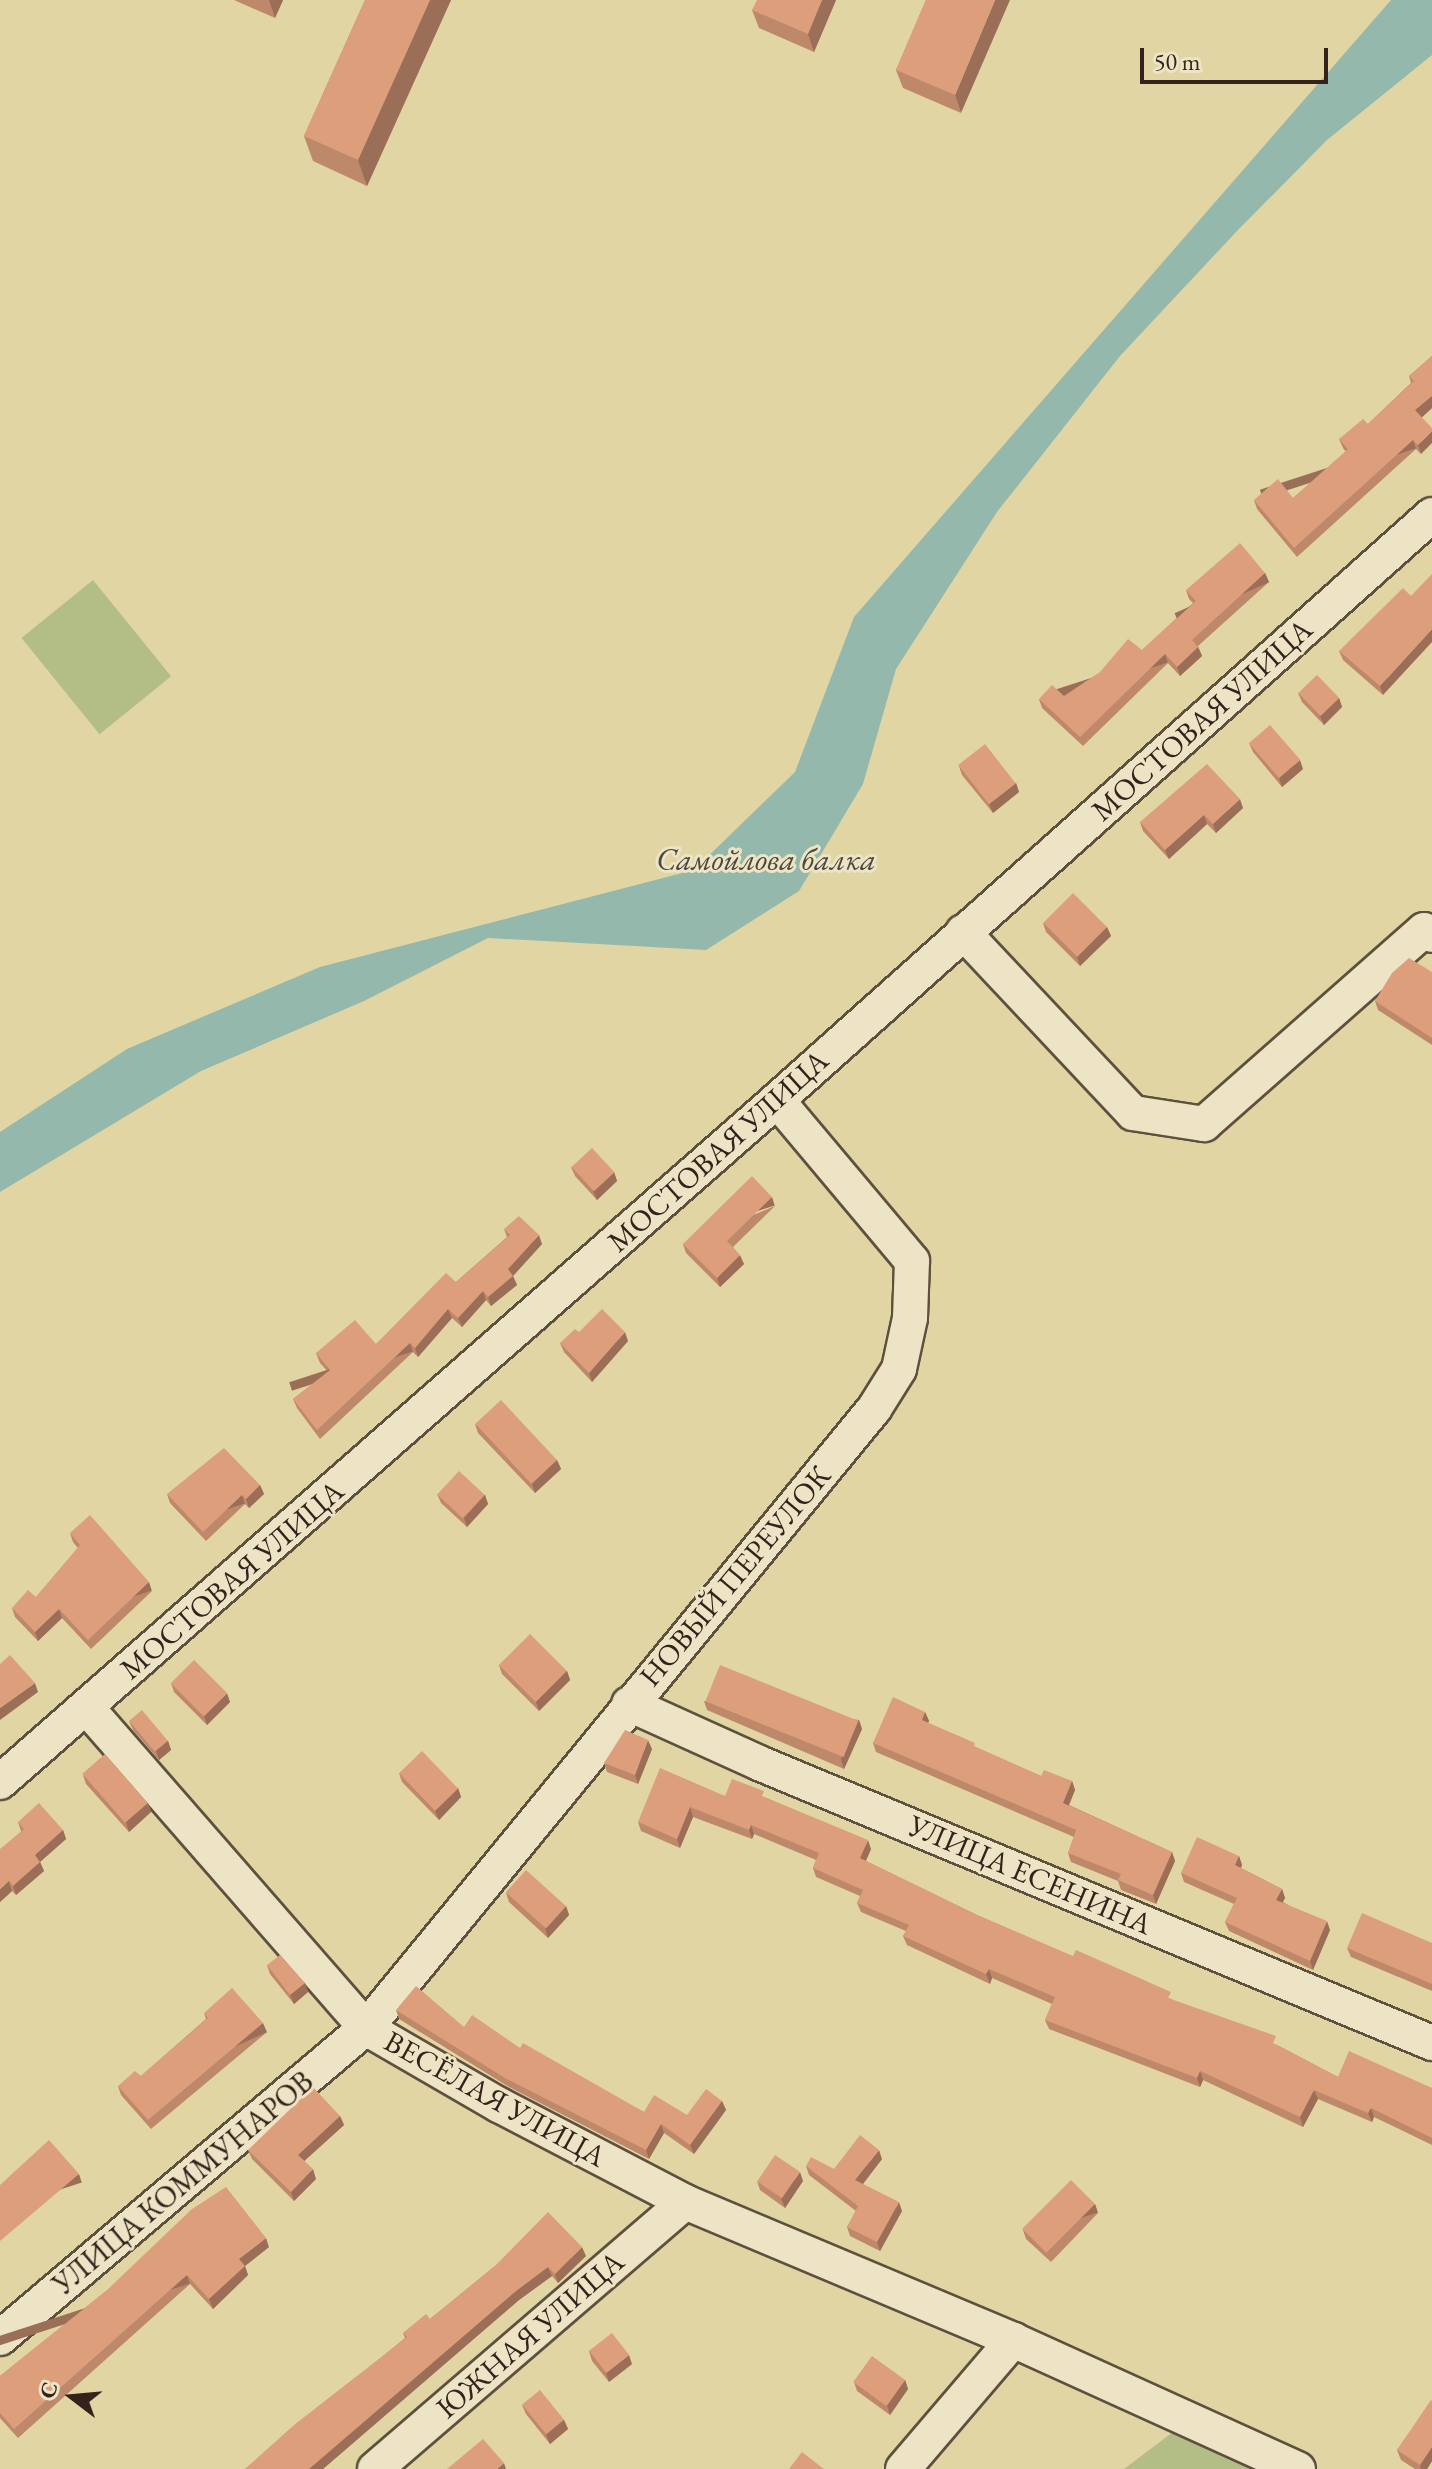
<!DOCTYPE html>
<html>
<head>
<meta charset="utf-8">
<style>
	body { margin:0 }
	#map { position:relative; width:1432px; height:2469px; overflow:hidden; background:#e1d5a4; font-family:"EB Garamond",serif }
	div>[style] { position:absolute }
	[style*='--x'] { left:calc(var(--x)*1px); top:calc(var(--y)*1px); width:calc(var(--w)*1px); rotate:calc(var(--a)*1deg) }
	.green>* { inset:0; background:#b3bd86; transform-origin:0 0 }
	.water>* { inset:0; background:#94b8ab }
	.roads { filter:drop-shadow(2px 0 #5e503e) drop-shadow(-2px 0 #5e503e) drop-shadow(0 2px #5e503e) drop-shadow(0 -2px #5e503e) }
	.minor>* { height:34px; margin:-17px; padding:0 17px; transform-origin:17px; border-radius:17px; background:#ece4c4 }
	.wall>* { inset:0; background:#be886b }
	.shaded-wall>* { inset:0; background:#9b6f57; transform-origin:0 0 }
	.building>* { inset:0; background:#dd9e7c; transform-origin:0 0 }
	span { translate:-50% -50%; white-space:nowrap; text-align:center; line-height:1.15; -webkit-text-stroke:6px #ece4c4; paint-order:stroke }
	.street-label { font-size:30px; color:#33231c }
	.water-label { font-size:32px; color:#4b4840; font-style:italic }
	.north { position:absolute; left:32px; top:2357px; width:80px; height:80px; -webkit-text-stroke:6px #ece4c4; paint-order:stroke; rotate:286deg; font-size:22px; font-weight:700; line-height:32px; text-align:center; color:#33231c }
	.north::after { content:''; display:block; margin:auto; width:28px; height:36px; background:#33231c; clip-path:polygon(50% 0,100% 100%,50% 72%,0 100%) }
	.scale { position:absolute; left:1140px; top:48px; width:188px; height:36px; box-sizing:border-box; border:4px solid #33231c; border-top:0; padding-left:10px; font-size:24px; line-height:28px; white-space:nowrap; color:#33231c; -webkit-text-stroke:6px #ece4c4; paint-order:stroke }
</style>
</head>
<body>
<div id="map">
	<div class="green">
		<i style="left:93px;top:580px;width:124px;height:92px;rotate:51deg"></i>
		<i style="clip-path:polygon(1181px 2426px,1258px 2469px,1124px 2469px)"></i>
	</div>
	<div class="water">
		<i style="clip-path:polygon(1391px 0,1432px 0,1432px 55px,1327px 140px,1236px 232px,1120px 356px,997px 512px,896px 669px,863px 784px,799px 891px,706px 950px,488px 938px,364px 1001px,201px 1071px,0 1192px,0 1132px,127px 1049px,320px 967px,694px 870px,795px 772px,854px 617px)"></i>
	</div>
	<div class="roads">
		<div class="minor">
			<i style="--x:963;--y:932;--w:248;--a:46.8"></i>
			<i style="--x:1133;--y:1113;--w:72;--a:8.8"></i>
			<i style="--x:1204;--y:1124;--w:293;--a:-41.4"></i>
			<i style="--x:1424;--y:930;--w:9;--a:32"></i>
			<i style="--x:629;--y:1704;--w:143;--a:24.4"></i>
			<i style="--x:759;--y:1763;--w:729;--a:22.59"></i>
			<i style="--x:87;--y:1708;--w:425;--a:48.9"></i>
			<i style="--x:366;--y:2028;--w:154;--a:30.1"></i>
			<i style="--x:499;--y:2105;--w:210;--a:27.5"></i>
			<i style="--x:685;--y:2202;--w:356;--a:22.8"></i>
			<i style="--x:1013;--y:2340;--w:313;--a:24.4"></i>
			<i style="--x:0;--y:1782;--w:1034;--a:-41.27"></i>
			<i style="--x:777;--y:1100;--w:878;--a:-41.77"></i>
			<i style="--x:0;--y:2338;--w:480;--a:-40.3"></i>
			<i style="--x:366;--y:2028;--w:801;--a:-50.63"></i>
			<i style="--x:874;--y:1409;--w:47;--a:-58"></i>
			<i style="--x:899;--y:1369;--w:52;--a:-77.8"></i>
			<i style="--x:910;--y:1318;--w:57;--a:-88"></i>
			<i style="--x:912;--y:1261;--w:210;--a:-130"></i>
			<i style="--x:375;--y:2469;--w:409;--a:-40.7"></i>
			<i style="--x:903;--y:2469;--w:170;--a:-49.5"></i>
		</div>
	</div>
	<div class="wall">
		<i style="clip-path:polygon(234px 0,283px 0,275px 18px)"></i>
		<i style="clip-path:polygon(365px 0,451px 0,367px 186px,313px 161px,304px 136px)"></i>
		<i style="clip-path:polygon(836px 0,814px 52px,759px 28px,752px 10px)"></i>
		<i style="clip-path:polygon(926px 0,961px 113px,903px 88px,896px 70px)"></i>
		<i style="clip-path:polygon(1432px 356px,1432px 408px,1422px 417px,1421px 454px,1416px 449px,1297px 557px,1257px 509px,1254px 500px,1293px 498px,1346px 452px,1343px 448px,1339px 439px,1368px 424px,1411px 383px,1409px 376px)"></i>
		<i style="clip-path:polygon(1265px 573px,1269px 582px,1198px 646px,1202px 656px,1180px 676px,1168px 663px,1083px 746px,1042px 708px,1039px 699px,1064px 696px,1142px 650px,1193px 603px,1189px 599px,1186px 590px)"></i>
		<i style="clip-path:polygon(1411px 596px,1383px 695px,1343px 660px,1339px 651px)"></i>
		<i style="clip-path:polygon(1298px 693px,1339px 698px,1342px 707px,1324px 725px,1302px 702px)"></i>
		<i style="clip-path:polygon(1249px 743px,1303px 769px,1282px 787px,1253px 752px)"></i>
		<i style="clip-path:polygon(959px 766px,1016px 783px,1019px 792px,993px 813px,962px 775px)"></i>
		<i style="clip-path:polygon(1243px 808px,1216px 833px,1207px 824px,1169px 859px,1143px 831px,1140px 822px)"></i>
		<i style="clip-path:polygon(1043px 923px,1107px 927px,1111px 936px,1080px 966px,1046px 932px)"></i>
		<i style="clip-path:polygon(1432px 972px,1432px 1045px,1378px 1010px,1375px 1001px)"></i>
		<i style="clip-path:polygon(571px 1167px,614px 1172px,617px 1181px,597px 1200px,575px 1176px)"></i>
		<i style="clip-path:polygon(775px 1206px,733px 1247px,744px 1264px,720px 1287px,686px 1253px,683px 1244px)"></i>
		<i style="clip-path:polygon(504px 1229px,542px 1244px,513px 1276px,517px 1285px,491px 1306px,486px 1300px,462px 1327px,452px 1318px,418px 1357px,413px 1352px,320px 1439px,297px 1408px,293px 1399px,328px 1372px,320px 1363px,316px 1353px,376px 1344px,456px 1282px,507px 1237px)"></i>
		<i style="clip-path:polygon(579px 1332px,628px 1341px,592px 1382px,564px 1352px,560px 1343px)"></i>
		<i style="clip-path:polygon(475px 1424px,557px 1460px,561px 1469px,535px 1493px,478px 1433px)"></i>
		<i style="clip-path:polygon(260px 1485px,264px 1494px,249px 1508px,245px 1504px,206px 1541px,170px 1503px,167px 1494px)"></i>
		<i style="clip-path:polygon(437px 1494px,485px 1495px,488px 1504px,467px 1527px,441px 1503px)"></i>
		<i style="clip-path:polygon(70px 1533px,152px 1591px,91px 1649px,62px 1618px,38px 1641px,15px 1617px,12px 1608px,36px 1597px,78px 1548px,73px 1542px)"></i>
		<i style="clip-path:polygon(499px 1665px,567px 1671px,570px 1680px,539px 1711px,502px 1674px)"></i>
		<i style="clip-path:polygon(171px 1683px,230px 1702px,207px 1725px,174px 1692px)"></i>
		<i style="clip-path:polygon(704px 1701px,859px 1720px,862px 1729px,844px 1769px,707px 1710px)"></i>
		<i style="clip-path:polygon(925px 1712px,929px 1721px,928px 1723px,977px 1748px,1041px 1776px,1072px 1781px,1075px 1790px,1069px 1805px,1172px 1852px,1175px 1861px,1156px 1904px,1121px 1890px,1118px 1881px,1071px 1862px,1068px 1853px,1074px 1837px,876px 1752px,873px 1743px)"></i>
		<i style="clip-path:polygon(129px 1721px,168px 1741px,171px 1750px,159px 1760px,133px 1730px)"></i>
		<i style="clip-path:polygon(652px 1749px,638px 1784px,607px 1772px,604px 1763px)"></i>
		<i style="clip-path:polygon(399px 1773px,458px 1788px,461px 1797px,439px 1820px,402px 1782px)"></i>
		<i style="clip-path:polygon(83px 1775px,148px 1803px,151px 1812px,129px 1832px,86px 1784px)"></i>
		<i style="clip-path:polygon(725px 1796px,767px 1798px,871px 1849px,866px 1861px,977px 1915px,1279px 2046px,1338px 2077px,1432px 2088px,1432px 2145px,1374px 2117px,1372px 2122px,1318px 2099px,1303px 2127px,1203px 2080px,1200px 2087px,1049px 2029px,1045px 2020px,1052px 2004px,992px 1978px,990px 1984px,907px 1945px,903px 1936px,906px 1931px,861px 1912px,857px 1903px,860px 1896px,816px 1877px,813px 1868px,816px 1860px,754px 1834px,752px 1839px,693px 1817px,680px 1848px,641px 1831px,638px 1822px)"></i>
		<i style="clip-path:polygon(18px 1822px,63px 1830px,66px 1839px,40px 1862px,44px 1871px,16px 1895px,12px 1891px,0 1902px,21px 1831px)"></i>
		<i style="clip-path:polygon(1239px 1856px,1242px 1865px,1241px 1868px,1282px 1889px,1285px 1898px,1283px 1902px,1330px 1930px,1313px 1970px,1229px 1931px,1225px 1922px,1234px 1904px,1184px 1882px,1181px 1873px)"></i>
		<i style="clip-path:polygon(506px 1893px,566px 1906px,569px 1915px,548px 1938px,509px 1902px)"></i>
		<i style="clip-path:polygon(1432px 1943px,1432px 1991px,1351px 1957px,1347px 1948px)"></i>
		<i style="clip-path:polygon(267px 1965px,305px 1983px,308px 1992px,294px 2004px,270px 1974px)"></i>
		<i style="clip-path:polygon(396px 2010px,464px 2027px,520px 2048px,644px 2112px,687px 2115px,722px 2101px,726px 2110px,694px 2154px,664px 2133px,649px 2159px,509px 2087px,399px 2019px)"></i>
		<i style="clip-path:polygon(204px 2013px,267px 2032px,151px 2129px,121px 2095px,118px 2086px,141px 2076px,206px 2019px)"></i>
		<i style="clip-path:polygon(340px 2116px,344px 2125px,304px 2161px,316px 2179px,294px 2201px,252px 2159px,248px 2150px)"></i>
		<i style="clip-path:polygon(882px 2159px,863px 2184px,902px 2211px,880px 2251px,850px 2236px,847px 2227px,856px 2211px,809px 2175px,806px 2166px,834px 2169px)"></i>
		<i style="clip-path:polygon(757px 2181px,803px 2181px,785px 2208px,760px 2190px)"></i>
		<i style="clip-path:polygon(1095px 2204px,1098px 2213px,1051px 2262px,1026px 2239px,1023px 2230px)"></i>
		<i style="clip-path:polygon(269px 2247px,245px 2266px,248px 2275px,213px 2309px,190px 2284px,18px 2438px,0 2418px,0 2376px,106px 2291px)"></i>
		<i style="clip-path:polygon(586px 2256px,558px 2283px,552px 2276px,519px 2300px,323px 2469px,245px 2469px,405px 2338px,403px 2333px,430px 2319px,495px 2266px)"></i>
		<i style="clip-path:polygon(589px 2351px,632px 2364px,609px 2382px,592px 2361px)"></i>
		<i style="clip-path:polygon(905px 2380px,908px 2389px,890px 2415px,857px 2391px,854px 2382px)"></i>
		<i style="clip-path:polygon(1432px 2401px,1432px 2461px,1427px 2469px,1415px 2469px,1401px 2460px,1397px 2450px)"></i>
		<i style="clip-path:polygon(522px 2405px,564px 2420px,568px 2429px,550px 2444px,526px 2414px)"></i>
	</div>
	<div class="shaded-wall">
		<i style="clip-path:polygon(269px 0,283px 0,275px 18px)"></i>
		<i style="clip-path:polygon(430px 0,451px 0,367px 186px,358px 160px)"></i>
		<i style="clip-path:polygon(822px 0,836px 0,814px 52px,808px 34px)"></i>
		<i style="clip-path:polygon(995px 0,1010px 0,961px 113px,955px 95px)"></i>
		<i style="clip-path:polygon(1432px 396px,1432px 408px,1419px 420px,1415px 410px)"></i>
		<i style="clip-path:polygon(1432px 431px,1432px 443px,1421px 454px,1418px 445px)"></i>
		<i style="left:1413px;top:440px;width:9px;height:161px;rotate:72deg"></i>
		<i style="left:1265px;top:573px;width:10px;height:99px;rotate:66deg"></i>
		<i style="clip-path:polygon(1432px 629px,1432px 642px,1383px 695px,1380px 686px)"></i>
		<i style="clip-path:polygon(1198px 647px,1202px 656px,1180px 676px,1177px 667px)"></i>
		<i style="left:1165px;top:654px;width:9px;height:119px;rotate:72deg"></i>
		<i style="clip-path:polygon(1339px 698px,1342px 707px,1324px 725px,1320px 716px)"></i>
		<i style="clip-path:polygon(1300px 760px,1303px 769px,1282px 787px,1279px 778px)"></i>
		<i style="clip-path:polygon(1016px 783px,1019px 792px,993px 813px,989px 804px)"></i>
		<i style="clip-path:polygon(1240px 799px,1243px 808px,1216px 833px,1213px 824px)"></i>
		<i style="clip-path:polygon(1204px 815px,1207px 824px,1169px 859px,1165px 850px)"></i>
		<i style="clip-path:polygon(1107px 927px,1111px 936px,1080px 966px,1077px 957px)"></i>
		<i style="clip-path:polygon(614px 1172px,617px 1181px,597px 1200px,593px 1191px)"></i>
		<i style="left:772px;top:1197px;width:9px;height:63px;rotate:72deg"></i>
		<i style="clip-path:polygon(539px 1235px,542px 1244px,513px 1276px,517px 1285px,491px 1306px,488px 1297px,508px 1269px)"></i>
		<i style="clip-path:polygon(740px 1255px,744px 1264px,720px 1287px,717px 1278px)"></i>
		<i style="clip-path:polygon(483px 1291px,486px 1300px,462px 1327px,458px 1318px)"></i>
		<i style="clip-path:polygon(448px 1309px,452px 1318px,418px 1357px,415px 1348px)"></i>
		<i style="clip-path:polygon(625px 1332px,628px 1341px,592px 1382px,589px 1373px)"></i>
		<i style="left:410px;top:1343px;width:9px;height:127px;rotate:72deg"></i>
		<i style="clip-path:polygon(557px 1460px,561px 1469px,535px 1493px,532px 1484px)"></i>
		<i style="clip-path:polygon(260px 1485px,264px 1494px,249px 1508px,246px 1499px)"></i>
		<i style="left:242px;top:1495px;width:9px;height:54px;rotate:72deg"></i>
		<i style="clip-path:polygon(485px 1495px,488px 1504px,467px 1527px,464px 1518px)"></i>
		<i style="left:149px;top:1582px;width:9px;height:84px;rotate:72deg"></i>
		<i style="clip-path:polygon(59px 1609px,62px 1618px,38px 1641px,35px 1632px)"></i>
		<i style="clip-path:polygon(567px 1671px,570px 1680px,539px 1711px,536px 1702px)"></i>
		<i style="clip-path:polygon(35px 1683px,38px 1692px,0 1720px,0 1708px)"></i>
		<i style="clip-path:polygon(227px 1693px,230px 1702px,207px 1725px,204px 1716px)"></i>
		<i style="clip-path:polygon(925px 1712px,929px 1721px,925px 1729px,922px 1720px)"></i>
		<i style="clip-path:polygon(859px 1720px,862px 1729px,844px 1769px,841px 1759px)"></i>
		<i style="clip-path:polygon(648px 1740px,652px 1749px,638px 1784px,635px 1775px)"></i>
		<i style="clip-path:polygon(168px 1741px,171px 1750px,159px 1760px,156px 1751px)"></i>
		<i style="clip-path:polygon(1072px 1781px,1075px 1790px,1066px 1812px,1063px 1803px)"></i>
		<i style="clip-path:polygon(458px 1788px,461px 1797px,439px 1820px,435px 1811px)"></i>
		<i style="clip-path:polygon(148px 1803px,151px 1812px,129px 1832px,126px 1822px)"></i>
		<i style="clip-path:polygon(690px 1807px,693px 1817px,680px 1848px,677px 1839px)"></i>
		<i style="clip-path:polygon(751px 1825px,754px 1834px,752px 1839px,749px 1830px)"></i>
		<i style="clip-path:polygon(63px 1830px,66px 1839px,40px 1862px,44px 1871px,16px 1895px,13px 1886px,35px 1855px)"></i>
		<i style="clip-path:polygon(868px 1840px,871px 1849px,863px 1867px,860px 1858px)"></i>
		<i style="clip-path:polygon(1172px 1852px,1175px 1861px,1156px 1904px,1153px 1895px)"></i>
		<i style="clip-path:polygon(1239px 1856px,1242px 1865px,1238px 1874px,1235px 1865px)"></i>
		<i style="clip-path:polygon(9px 1881px,12px 1891px,0 1902px,0 1889px)"></i>
		<i style="clip-path:polygon(1282px 1889px,1285px 1898px,1279px 1909px,1276px 1900px)"></i>
		<i style="clip-path:polygon(566px 1906px,569px 1915px,548px 1938px,545px 1928px)"></i>
		<i style="clip-path:polygon(1327px 1921px,1330px 1930px,1313px 1970px,1310px 1961px)"></i>
		<i style="clip-path:polygon(989px 1969px,992px 1978px,990px 1984px,986px 1974px)"></i>
		<i style="clip-path:polygon(305px 1983px,308px 1992px,294px 2004px,290px 1995px)"></i>
		<i style="left:263px;top:2023px;width:10px;height:150px;rotate:66deg"></i>
		<i style="clip-path:polygon(1200px 2071px,1203px 2080px,1200px 2087px,1197px 2078px)"></i>
		<i style="clip-path:polygon(1314px 2090px,1318px 2099px,1303px 2127px,1300px 2117px)"></i>
		<i style="clip-path:polygon(722px 2101px,726px 2110px,694px 2154px,690px 2145px)"></i>
		<i style="clip-path:polygon(1371px 2108px,1374px 2117px,1372px 2122px,1368px 2113px)"></i>
		<i style="clip-path:polygon(340px 2116px,344px 2125px,301px 2164px,298px 2155px)"></i>
		<i style="clip-path:polygon(661px 2124px,664px 2133px,649px 2159px,646px 2150px)"></i>
		<i style="clip-path:polygon(879px 2150px,882px 2159px,859px 2189px,855px 2180px)"></i>
		<i style="clip-path:polygon(313px 2169px,316px 2179px,294px 2201px,291px 2192px)"></i>
		<i style="clip-path:polygon(800px 2172px,803px 2181px,785px 2208px,781px 2199px)"></i>
		<i style="left:79px;top:2174px;width:9px;height:104px;rotate:72deg"></i>
		<i style="clip-path:polygon(899px 2202px,902px 2211px,880px 2251px,877px 2242px)"></i>
		<i style="left:1095px;top:2204px;width:9px;height:68px;rotate:72deg"></i>
		<i style="clip-path:polygon(266px 2238px,269px 2247px,245px 2266px,248px 2275px,213px 2309px,209px 2299px,239px 2259px)"></i>
		<i style="clip-path:polygon(582px 2247px,586px 2256px,558px 2283px,555px 2274px)"></i>
		<i style="clip-path:polygon(548px 2267px,552px 2276px,519px 2300px,323px 2469px,309px 2469px,516px 2291px)"></i>
		<i style="left:187px;top:2275px;width:9px;height:232px;rotate:72deg"></i>
		<i style="clip-path:polygon(629px 2355px,632px 2364px,609px 2382px,606px 2373px)"></i>
		<i style="clip-path:polygon(905px 2380px,908px 2389px,890px 2415px,887px 2406px)"></i>
		<i style="clip-path:polygon(564px 2420px,568px 2429px,550px 2444px,546px 2435px)"></i>
		<i style="clip-path:polygon(1432px 2447px,1432px 2461px,1427px 2469px,1421px 2469px,1420px 2465px)"></i>
		<i style="clip-path:polygon(504px 2463px,506px 2469px,497px 2469px)"></i>
	</div>
	<div class="building">
		<i style="clip-path:polygon(365px 0,430px 0,358px 160px,304px 136px)"></i>
		<i style="clip-path:polygon(757px 0,822px 0,808px 34px,752px 10px)"></i>
		<i style="clip-path:polygon(926px 0,995px 0,955px 95px,896px 70px)"></i>
		<i style="clip-path:polygon(1432px 356px,1432px 396px,1415px 410px,1432px 428px,1432px 431px,1418px 445px,1413px 440px,1294px 548px,1254px 500px,1278px 479px,1293px 498px,1348px 449px,1339px 439px,1363px 419px,1368px 424px,1414px 381px,1409px 376px)"></i>
		<i style="clip-path:polygon(1240px 543px,1265px 573px,1192px 640px,1198px 647px,1177px 667px,1165px 654px,1080px 737px,1039px 699px,1052px 685px,1064px 696px,1100px 672px,1128px 639px,1142px 650px,1196px 601px,1186px 590px)"></i>
		<i style="clip-path:polygon(1432px 574px,1432px 629px,1380px 686px,1339px 651px,1403px 588px,1411px 596px)"></i>
		<i style="left:1317px;top:675px;width:32px;height:26px;rotate:46deg"></i>
		<i style="left:1270px;top:725px;width:46px;height:28px;rotate:49deg"></i>
		<i style="left:985px;top:744px;width:50px;height:34px;rotate:52deg"></i>
		<i style="clip-path:polygon(1207px 764px,1240px 799px,1213px 824px,1204px 815px,1165px 850px,1140px 822px)"></i>
		<i style="left:1073px;top:893px;width:48px;height:42px;rotate:45deg"></i>
		<i style="clip-path:polygon(1409px 958px,1432px 972px,1432px 1038px,1375px 1001px,1392px 973px)"></i>
		<i style="left:592px;top:1148px;width:33px;height:28px;rotate:47deg"></i>
		<i style="clip-path:polygon(752px 1176px,772px 1197px,727px 1241px,740px 1255px,717px 1278px,683px 1244px)"></i>
		<i style="clip-path:polygon(519px 1216px,539px 1235px,508px 1269px,513px 1276px,488px 1297px,483px 1291px,458px 1318px,448px 1309px,415px 1348px,410px 1343px,317px 1430px,293px 1399px,330px 1370px,316px 1353px,355px 1320px,376px 1344px,446px 1273px,456px 1282px,510px 1235px,504px 1229px)"></i>
		<i style="clip-path:polygon(602px 1309px,625px 1332px,589px 1373px,560px 1343px,575px 1329px,579px 1332px)"></i>
		<i style="left:501px;top:1400px;width:82px;height:35px;rotate:47deg"></i>
		<i style="clip-path:polygon(224px 1448px,260px 1485px,246px 1499px,242px 1495px,203px 1532px,167px 1494px)"></i>
		<i style="left:459px;top:1471px;width:35px;height:32px;rotate:43deg"></i>
		<i style="clip-path:polygon(90px 1515px,149px 1582px,88px 1640px,59px 1609px,35px 1632px,12px 1608px,28px 1590px,36px 1597px,80px 1545px,70px 1533px)"></i>
		<i style="left:530px;top:1634px;width:52px;height:44px;rotate:45deg"></i>
		<i style="clip-path:polygon(10px 1655px,35px 1683px,0 1708px,0 1664px)"></i>
		<i style="left:194px;top:1660px;width:47px;height:33px;rotate:45deg"></i>
		<i style="left:720px;top:1665px;width:149px;height:39px;rotate:22deg"></i>
		<i style="clip-path:polygon(893px 1697px,925px 1712px,922px 1720px,975px 1743px,974px 1746px,1041px 1776px,1044px 1770px,1072px 1781px,1063px 1803px,1172px 1852px,1153px 1895px,1118px 1880px,1121px 1874px,1068px 1853px,1076px 1830px,873px 1743px)"></i>
		<i style="left:142px;top:1710px;width:40px;height:17px;rotate:50deg"></i>
		<i style="clip-path:polygon(625px 1730px,648px 1740px,635px 1775px,604px 1763px)"></i>
		<i style="left:422px;top:1751px;width:52px;height:32px;rotate:46deg"></i>
		<i style="left:105px;top:1754px;width:65px;height:30px;rotate:49deg"></i>
		<i style="clip-path:polygon(660px 1768px,725px 1796px,732px 1779px,764px 1791px,762px 1796px,868px 1840px,860px 1858px,977px 1915px,1073px 1956px,1076px 1950px,1171px 1992px,1168px 1998px,1276px 2036px,1273px 2043px,1338px 2077px,1349px 2051px,1432px 2088px,1432px 2138px,1371px 2108px,1368px 2113px,1314px 2090px,1300px 2117px,1200px 2071px,1197px 2078px,1045px 2020px,1055px 1997px,989px 1969px,986px 1974px,903px 1936px,909px 1925px,857px 1903px,863px 1890px,813px 1868px,819px 1853px,751px 1825px,749px 1830px,690px 1807px,677px 1839px,638px 1822px)"></i>
		<i style="clip-path:polygon(39px 1803px,63px 1830px,35px 1855px,40px 1862px,13px 1886px,9px 1881px,0 1889px,0 1849px,24px 1829px,18px 1822px)"></i>
		<i style="clip-path:polygon(1197px 1837px,1239px 1856px,1235px 1865px,1282px 1889px,1276px 1900px,1327px 1921px,1310px 1961px,1225px 1922px,1237px 1898px,1181px 1873px)"></i>
		<i style="left:526px;top:1870px;width:54px;height:30px;rotate:42deg"></i>
		<i style="clip-path:polygon(1362px 1913px,1432px 1943px,1432px 1984px,1347px 1948px)"></i>
		<i style="clip-path:polygon(280px 1955px,305px 1983px,290px 1995px,267px 1965px)"></i>
		<i style="clip-path:polygon(416px 1986px,464px 2027px,472px 2015px,520px 2048px,523px 2043px,644px 2112px,654px 2095px,687px 2115px,706px 2089px,722px 2101px,690px 2145px,661px 2124px,646px 2150px,505px 2078px,396px 2010px)"></i>
		<i style="clip-path:polygon(232px 1988px,263px 2023px,148px 2120px,118px 2086px,135px 2071px,141px 2076px,208px 2018px,204px 2013px)"></i>
		<i style="clip-path:polygon(313px 2087px,340px 2116px,298px 2155px,313px 2169px,291px 2192px,248px 2150px)"></i>
		<i style="clip-path:polygon(860px 2135px,879px 2150px,855px 2180px,899px 2202px,877px 2242px,847px 2227px,858px 2206px,806px 2166px,811px 2157px,834px 2169px)"></i>
		<i style="clip-path:polygon(49px 2140px,79px 2174px,0 2241px,0 2185px)"></i>
		<i style="left:775px;top:2155px;width:30px;height:32px;rotate:34deg"></i>
		<i style="left:1071px;top:2180px;width:34px;height:69px;rotate:45deg"></i>
		<i style="clip-path:polygon(226px 2187px,266px 2238px,239px 2259px,245px 2266px,209px 2299px,187px 2275px,14px 2429px,0 2413px,0 2376px,106px 2291px,192px 2209px)"></i>
		<i style="clip-path:polygon(548px 2212px,582px 2247px,555px 2274px,548px 2267px,516px 2291px,309px 2469px,245px 2469px,294px 2425px,407px 2337px,403px 2333px,426px 2314px,430px 2319px,495px 2266px)"></i>
		<i style="left:612px;top:2333px;width:28px;height:29px;rotate:52deg"></i>
		<i style="left:872px;top:2356px;width:41px;height:32px;rotate:36deg"></i>
		<i style="left:540px;top:2390px;width:38px;height:23px;rotate:51deg"></i>
		<i style="clip-path:polygon(1431px 2400px,1432px 2401px,1432px 2447px,1420px 2465px,1397px 2450px)"></i>
		<i style="clip-path:polygon(483px 2439px,504px 2463px,497px 2469px,447px 2469px)"></i>
		<i style="clip-path:polygon(802px 2452px,824px 2469px,789px 2469px)"></i>
	</div>
	<div class="street-label">
		<span style="left:1202px;top:720px;rotate:-42deg">МОСТОВАЯ УЛИЦА</span>
		<span style="left:718px;top:1151px;rotate:-42deg">МОСТОВАЯ УЛИЦА</span>
		<span style="left:735px;top:1576px;rotate:-50deg">НОВЫЙ ПЕРЕУЛОК</span>
		<span style="left:232px;top:1580px;rotate:-41deg">МОСТОВАЯ УЛИЦА</span>
		<span style="left:1030px;top:1875px;rotate:23deg">УЛИЦА ЕСЕНИНА</span>
		<span style="left:495px;top:2099px;rotate:29deg">ВЕСЁЛАЯ УЛИЦА</span>
		<span style="left:183px;top:2183px;rotate:-40deg">УЛИЦА КОММУНАРОВ</span>
		<span style="left:530px;top:2335px;rotate:-41deg">ЮЖНАЯ УЛИЦА</span>
	</div>
	<div class="water-label">
		<span style="left:766px;top:859px">Самойлова балка</span>
	</div>
	<div class="north">С</div>
	<div class="scale">50 m</div>
</div>
</body>
</html>
